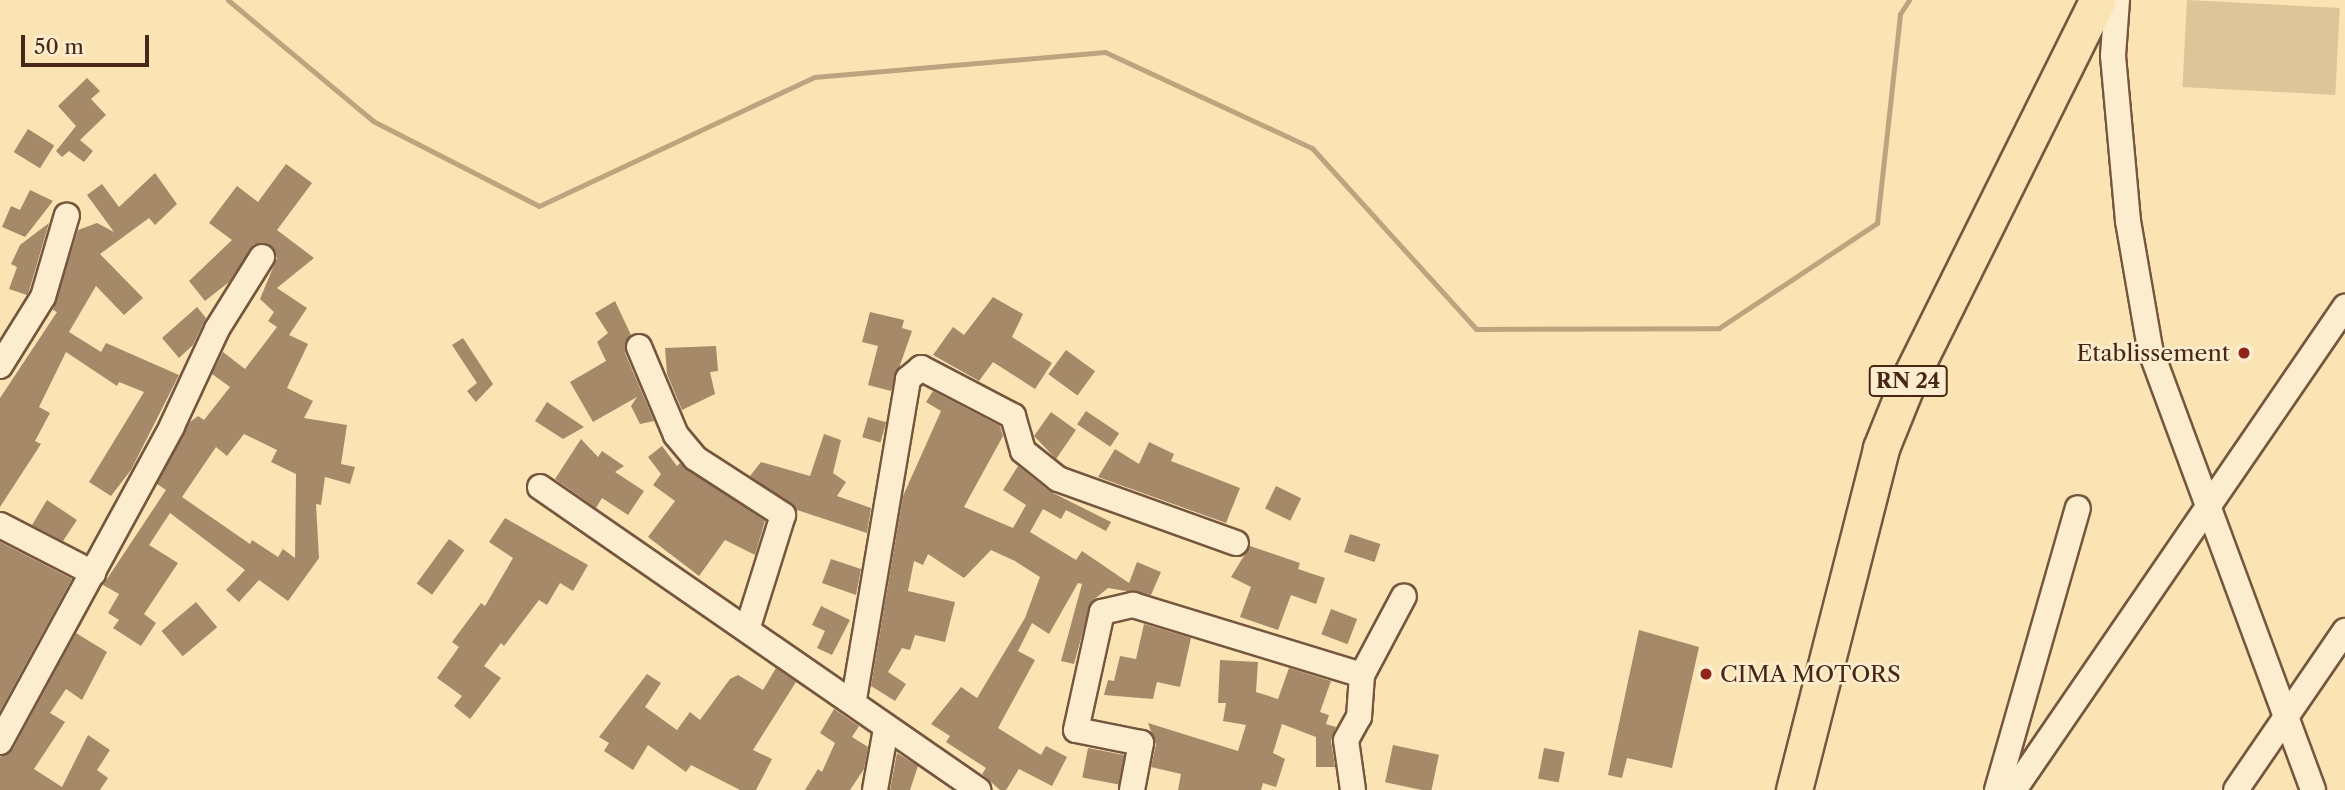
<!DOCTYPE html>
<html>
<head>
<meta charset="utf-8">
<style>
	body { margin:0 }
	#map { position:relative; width:2345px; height:790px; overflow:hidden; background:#fbe4b4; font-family:"Libre Caslon Text",serif }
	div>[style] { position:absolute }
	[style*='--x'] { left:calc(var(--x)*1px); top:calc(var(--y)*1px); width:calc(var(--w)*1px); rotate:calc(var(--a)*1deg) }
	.green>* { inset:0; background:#ddc499; transform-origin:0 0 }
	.stream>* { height:5px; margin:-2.5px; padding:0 2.5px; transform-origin:2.5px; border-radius:2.5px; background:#bea47e }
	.building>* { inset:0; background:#a68968; transform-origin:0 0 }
	.roads { filter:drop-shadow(2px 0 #76563e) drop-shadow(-2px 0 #76563e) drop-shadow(0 2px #76563e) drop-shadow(0 -2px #76563e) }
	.minor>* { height:24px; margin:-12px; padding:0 12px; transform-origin:12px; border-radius:12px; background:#fcedce }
	.highway>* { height:35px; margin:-17.5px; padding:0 17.5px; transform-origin:17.5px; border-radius:17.5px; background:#fbe4b4 }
	.dots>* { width:19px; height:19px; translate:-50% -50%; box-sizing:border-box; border:4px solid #fcedce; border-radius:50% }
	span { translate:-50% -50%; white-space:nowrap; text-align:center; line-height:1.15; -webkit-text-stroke:5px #fcedce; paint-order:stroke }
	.shield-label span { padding:2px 5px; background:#fcedce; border:2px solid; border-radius:5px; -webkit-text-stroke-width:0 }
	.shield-label { font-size:21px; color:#492716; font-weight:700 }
	.poi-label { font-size:23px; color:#492716 }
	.right { translate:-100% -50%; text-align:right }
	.left { translate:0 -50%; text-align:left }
	.scale { position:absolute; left:21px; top:35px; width:128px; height:32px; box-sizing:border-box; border:4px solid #492716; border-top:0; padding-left:9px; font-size:21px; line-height:24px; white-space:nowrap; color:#492716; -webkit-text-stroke:5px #fcedce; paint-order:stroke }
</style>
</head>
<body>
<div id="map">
	<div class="green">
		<i style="left:2187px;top:0;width:153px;height:87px;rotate:3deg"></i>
	</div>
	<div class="stream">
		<i style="--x:228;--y:0;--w:189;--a:39.8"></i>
		<i style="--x:373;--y:121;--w:186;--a:27.1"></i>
		<i style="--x:539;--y:206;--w:304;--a:-25.1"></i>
		<i style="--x:814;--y:77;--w:292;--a:-4.9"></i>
		<i style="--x:1105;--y:52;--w:228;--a:24.9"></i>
		<i style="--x:1312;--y:148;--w:244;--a:47.8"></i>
		<i style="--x:1476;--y:329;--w:243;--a:-0.2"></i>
		<i style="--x:1719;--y:328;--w:190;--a:-33.6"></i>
		<i style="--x:1877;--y:223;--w:210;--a:-83.7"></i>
		<i style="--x:1900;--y:14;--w:17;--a:-57"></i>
	</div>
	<div class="building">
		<i style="clip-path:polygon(87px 78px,100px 91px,91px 99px,106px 115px,80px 140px,93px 151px,84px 162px,69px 151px,62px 157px,56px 151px,76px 126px,58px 106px)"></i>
		<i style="left:28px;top:129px;width:31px;height:27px;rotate:32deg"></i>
		<i style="clip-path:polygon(evenodd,286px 164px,312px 183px,277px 230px,314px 258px,277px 288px,307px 308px,289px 335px,308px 344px,287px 388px,313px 401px,304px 418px,347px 425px,341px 464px,355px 467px,350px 484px,325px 477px,321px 505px,316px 504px,319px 558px,288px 601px,259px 580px,239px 602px,226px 590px,245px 570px,170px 513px,149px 545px,178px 563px,144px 614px,156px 623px,141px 646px,113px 628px,119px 620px,108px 613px,119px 594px,103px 585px,166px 490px,157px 484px,190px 422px,198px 416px,204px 420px,230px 387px,212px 374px,223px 352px,245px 369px,277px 327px,268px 321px,274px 312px,260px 299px,277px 258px,269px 244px,254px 244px,229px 282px,205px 301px,189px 281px,232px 240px,209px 223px,237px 186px,258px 202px,286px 164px,244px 434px,277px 450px,271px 462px,296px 474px,295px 558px,283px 549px,278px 557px,252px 540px,250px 544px,182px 497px,216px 447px,227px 456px,244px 434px)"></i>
		<i style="clip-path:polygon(155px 173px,177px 204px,155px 225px,149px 218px,100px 254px,143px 298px,124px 315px,96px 286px,69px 332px,101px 352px,106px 343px,179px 375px,131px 470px,111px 496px,89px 482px,144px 392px,119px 382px,117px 386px,66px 352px,39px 407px,50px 413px,35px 441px,41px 444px,0 507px,0 398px,57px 312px,53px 310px,78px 230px,97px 223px,114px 232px,87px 195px,102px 184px,119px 207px)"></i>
		<i style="clip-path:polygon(30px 190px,53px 201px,25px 237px,2px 227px,11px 206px,20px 210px)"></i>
		<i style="clip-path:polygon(49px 223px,29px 291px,27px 295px,9px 289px,17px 267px,11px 264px,20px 245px)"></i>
		<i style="clip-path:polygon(993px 297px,1023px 314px,1012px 337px,1052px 363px,1035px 389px,993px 362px,979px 381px,933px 355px,953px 327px,964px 335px)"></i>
		<i style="clip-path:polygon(615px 301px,631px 335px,625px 353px,654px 421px,640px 424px,631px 406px,637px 397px,593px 422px,570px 382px,606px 361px,597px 342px,608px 333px,595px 313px)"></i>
		<i style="clip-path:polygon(197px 307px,206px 318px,193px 345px,179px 358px,162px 338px)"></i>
		<i style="clip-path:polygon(870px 312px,904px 320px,902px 328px,912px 331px,891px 391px,868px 385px,878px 346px,862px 342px)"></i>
		<i style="clip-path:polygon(463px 338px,493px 384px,476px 402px,467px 391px,477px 383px,452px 345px)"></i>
		<i style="clip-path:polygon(716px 346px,718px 371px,710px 372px,715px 394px,682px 410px,667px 374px,665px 348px)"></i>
		<i style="left:1066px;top:350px;width:36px;height:30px;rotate:36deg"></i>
		<i style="clip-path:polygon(933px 391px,1000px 426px,1003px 436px,964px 507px,1013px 528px,1026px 505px,1003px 490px,1018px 466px,1049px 491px,1111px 522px,1106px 531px,1066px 510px,1061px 519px,1043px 509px,1030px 532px,1076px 560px,1082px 551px,1129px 583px,1137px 562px,1161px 572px,1151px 595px,1108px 588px,1091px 602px,1074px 664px,1061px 661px,1082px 584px,1078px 583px,1049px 634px,1032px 623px,1018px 651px,1035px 660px,998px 728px,1041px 755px,1046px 746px,1067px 757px,1052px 786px,1019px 769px,1006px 790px,1000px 790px,982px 774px,986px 768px,946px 742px,950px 736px,931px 724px,961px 687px,977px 698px,1025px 618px,1040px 577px,1015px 561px,991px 550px,964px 578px,928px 554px,923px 565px,914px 561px,908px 591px,955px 602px,945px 642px,915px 635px,910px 650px,902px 648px,888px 672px,906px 684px,895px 701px,871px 686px,903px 496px,941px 411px,926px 402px)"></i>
		<i style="clip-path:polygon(547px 402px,584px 427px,563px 439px,535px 421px)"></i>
		<i style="left:1086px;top:411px;width:40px;height:16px;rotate:34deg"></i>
		<i style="clip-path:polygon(1051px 412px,1076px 430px,1056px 459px,1034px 436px)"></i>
		<i style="left:868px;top:417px;width:19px;height:21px;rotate:16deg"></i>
		<i style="clip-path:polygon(824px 434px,841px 440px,833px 473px,846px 482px,837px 496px,871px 508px,867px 533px,797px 510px,750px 476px,761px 462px,810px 476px)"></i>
		<i style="clip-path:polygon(581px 439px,598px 457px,602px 451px,624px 466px,615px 472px,644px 491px,628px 515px,602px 498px,596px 508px,555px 479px)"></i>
		<i style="clip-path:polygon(1149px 442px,1174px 454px,1171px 461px,1240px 488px,1226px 523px,1098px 477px,1115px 449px,1139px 464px)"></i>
		<i style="clip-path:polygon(662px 446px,677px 466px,680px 463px,765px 521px,755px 555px,725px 540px,699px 576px,648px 537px,675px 501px,653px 485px,661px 474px,648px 457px)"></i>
		<i style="left:1276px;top:486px;width:28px;height:25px;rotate:26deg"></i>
		<i style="clip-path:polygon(47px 500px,77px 520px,63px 541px,32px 525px)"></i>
		<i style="clip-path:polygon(505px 518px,588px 565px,573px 591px,560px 583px,547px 605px,539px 600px,504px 646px,501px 643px,484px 666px,501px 678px,470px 719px,454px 706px,462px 696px,437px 678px,459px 647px,452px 642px,481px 603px,485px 606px,513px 558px,489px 542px)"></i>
		<i style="left:1350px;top:534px;width:32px;height:19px;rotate:18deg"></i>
		<i style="left:449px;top:539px;width:19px;height:55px;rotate:36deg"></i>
		<i style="clip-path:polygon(0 542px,72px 579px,0 711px)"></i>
		<i style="clip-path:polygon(1250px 546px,1300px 563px,1298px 569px,1325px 578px,1316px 604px,1291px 595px,1278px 630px,1240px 617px,1251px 587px,1231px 577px)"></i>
		<i style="clip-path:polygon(831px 559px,861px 569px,856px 595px,822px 583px)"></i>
		<i style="left:196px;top:602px;width:33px;height:45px;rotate:50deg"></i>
		<i style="clip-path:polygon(821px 606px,850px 620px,832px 655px,817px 648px,825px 631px,812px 625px)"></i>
		<i style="left:1331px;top:609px;width:28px;height:27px;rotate:21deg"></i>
		<i style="clip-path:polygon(1144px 624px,1191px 638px,1180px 687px,1157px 682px,1153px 699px,1104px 695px,1108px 680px,1114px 681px,1120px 656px,1136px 659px)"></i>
		<i style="clip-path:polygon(1639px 630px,1699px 647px,1672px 768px,1627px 758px,1622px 778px,1608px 775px)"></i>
		<i style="clip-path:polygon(76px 633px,107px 652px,82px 700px,66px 689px,50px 713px,65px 722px,34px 769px,62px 787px,88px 735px,110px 750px,97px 770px,108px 778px,100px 790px,0 790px,0 757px,13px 749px)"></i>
		<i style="clip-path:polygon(1220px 660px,1258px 662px,1256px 692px,1278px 699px,1289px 668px,1331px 681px,1320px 712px,1329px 715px,1326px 724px,1336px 727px,1331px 741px,1335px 767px,1316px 767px,1316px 737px,1282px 724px,1273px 753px,1285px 759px,1276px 787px,1263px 783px,1261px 790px,1178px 790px,1181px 774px,1151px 767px,1156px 745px,1148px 723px,1238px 751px,1246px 725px,1223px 721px,1226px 703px,1218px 703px)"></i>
		<i style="clip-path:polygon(776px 668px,796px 682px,753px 750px,772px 759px,756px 790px,740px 790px,691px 765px,686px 772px,648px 745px,633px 770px,604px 751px,609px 743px,599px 737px,647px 674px,661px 683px,645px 707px,677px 730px,690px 712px,700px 720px,730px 679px,738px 675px,763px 690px)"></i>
		<i style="clip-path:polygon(834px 709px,859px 726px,852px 737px,868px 747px,864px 769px,850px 790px,805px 790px,818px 769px,822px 772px,835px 743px,820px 733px)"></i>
		<i style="left:1393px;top:745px;width:47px;height:38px;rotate:12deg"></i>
		<i style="left:1088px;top:748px;width:37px;height:30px;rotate:11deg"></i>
		<i style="left:1544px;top:748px;width:21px;height:31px;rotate:11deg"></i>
		<i style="clip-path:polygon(897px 753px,918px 766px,910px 790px,890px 790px)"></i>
	</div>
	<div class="roads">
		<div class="minor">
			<i style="--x:2117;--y:0;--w:56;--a:94.1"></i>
			<i style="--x:2113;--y:56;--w:166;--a:84.8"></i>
			<i style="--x:2128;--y:221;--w:130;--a:80.2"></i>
			<i style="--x:2150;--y:349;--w:470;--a:69.7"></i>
			<i style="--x:639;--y:347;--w:95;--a:67.2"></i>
			<i style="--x:676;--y:435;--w:30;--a:50"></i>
			<i style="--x:695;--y:458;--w:105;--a:32.9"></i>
			<i style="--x:783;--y:515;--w:117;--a:107.4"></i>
			<i style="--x:0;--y:366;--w:81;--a:-58.1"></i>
			<i style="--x:43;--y:297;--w:85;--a:-73.7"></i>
			<i style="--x:540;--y:487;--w:533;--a:34.67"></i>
			<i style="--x:0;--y:525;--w:105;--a:27.3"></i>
			<i style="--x:854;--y:699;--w:325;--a:-80.4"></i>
			<i style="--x:908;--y:379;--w:17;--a:-40"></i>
			<i style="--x:921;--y:368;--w:104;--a:27.6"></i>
			<i style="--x:1013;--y:416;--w:36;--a:74"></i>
			<i style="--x:1023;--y:451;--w:45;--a:38.7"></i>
			<i style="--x:1058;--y:479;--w:189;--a:19.8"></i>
			<i style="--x:0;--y:742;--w:360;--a:-61.4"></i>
			<i style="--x:172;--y:426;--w:107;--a:-65.1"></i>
			<i style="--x:217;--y:329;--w:85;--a:-58"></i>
			<i style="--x:875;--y:790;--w:62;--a:-79.8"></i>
			<i style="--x:1132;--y:790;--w:48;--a:-79.2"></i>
			<i style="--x:1141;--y:743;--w:66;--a:-168.7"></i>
			<i style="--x:1076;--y:730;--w:121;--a:-77.6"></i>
			<i style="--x:1102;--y:612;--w:32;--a:-13"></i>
			<i style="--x:1133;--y:605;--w:239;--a:17"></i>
			<i style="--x:1353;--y:790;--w:50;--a:-98"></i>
			<i style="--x:1346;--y:740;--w:26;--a:-61"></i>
			<i style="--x:1359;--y:717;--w:42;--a:-85.9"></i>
			<i style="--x:1362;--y:675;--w:89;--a:-62"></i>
			<i style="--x:1997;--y:790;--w:293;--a:-74"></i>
			<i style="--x:2014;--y:790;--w:586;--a:-55.58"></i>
			<i style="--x:2236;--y:790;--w:193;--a:-55.6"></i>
		</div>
		<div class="highway">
			<i style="--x:1794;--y:790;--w:353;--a:-75.7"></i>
			<i style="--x:1881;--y:448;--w:67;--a:-68"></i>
			<i style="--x:1906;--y:386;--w:431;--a:-63.6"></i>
		</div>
	</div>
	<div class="dots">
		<i style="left:2244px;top:353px;background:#8f2418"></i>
		<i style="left:1706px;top:674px;background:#8f2418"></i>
	</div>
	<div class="shield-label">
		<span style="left:1908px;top:381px">RN 24</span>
	</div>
	<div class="poi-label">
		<span class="right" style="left:2230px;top:353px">Etablissement</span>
		<span class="left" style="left:1720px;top:674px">CIMA MOTORS</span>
	</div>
	<div class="scale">50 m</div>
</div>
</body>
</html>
